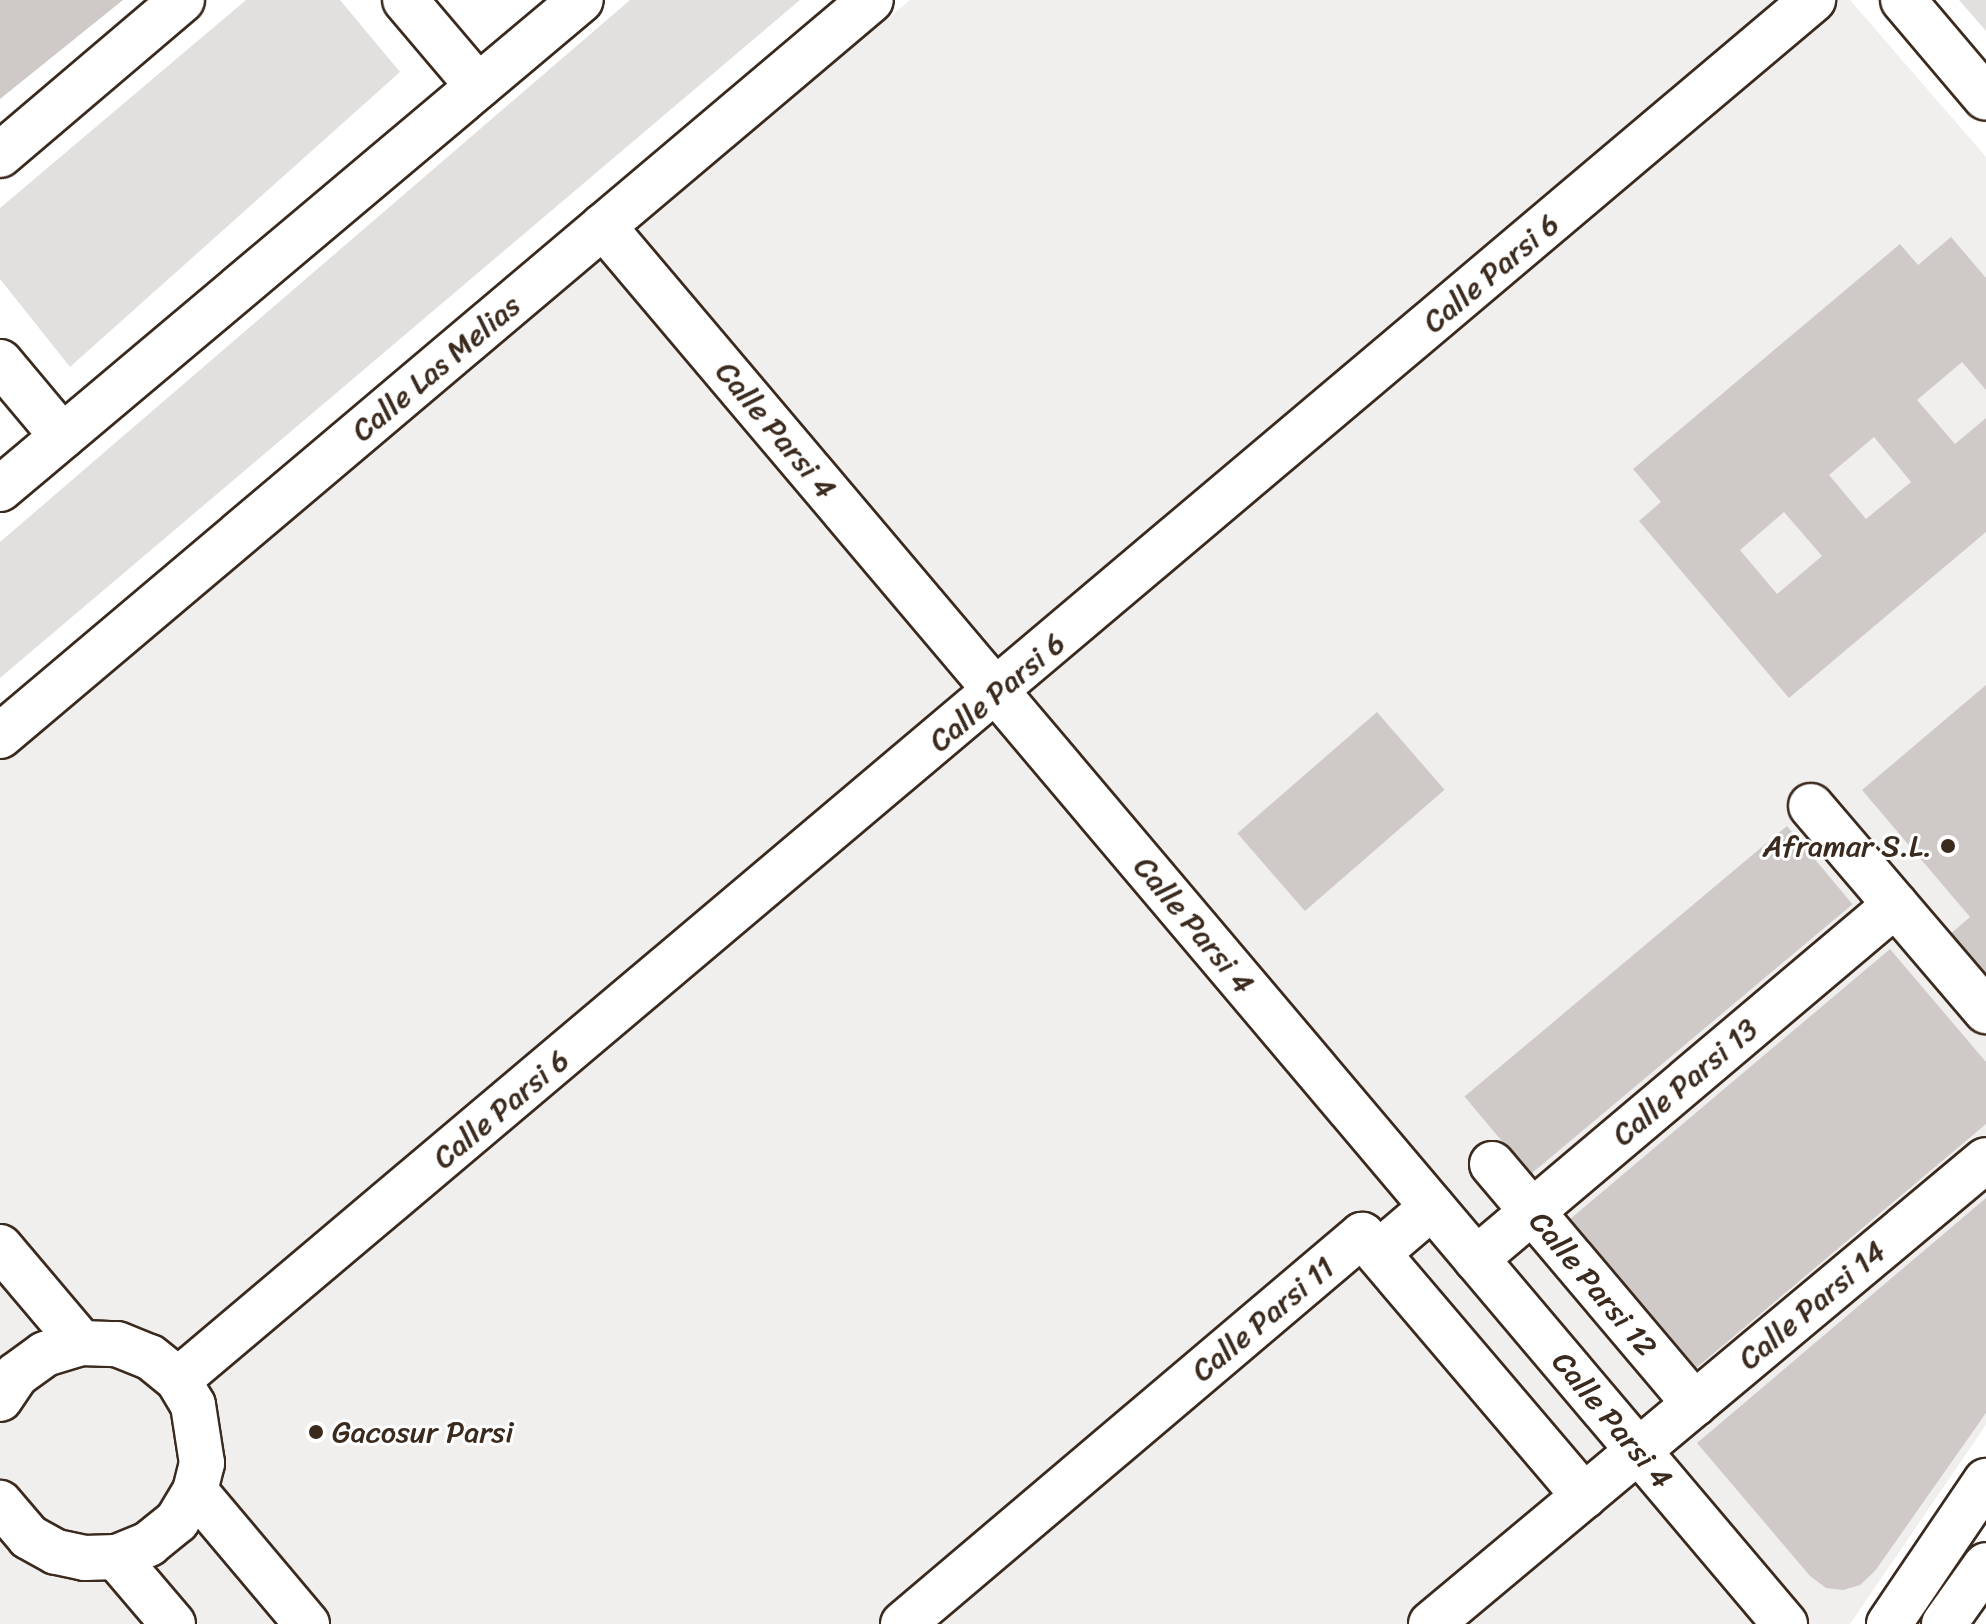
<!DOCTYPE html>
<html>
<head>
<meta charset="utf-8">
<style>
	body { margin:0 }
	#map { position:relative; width:1986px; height:1624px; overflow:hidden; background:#fff; font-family:Sriracha,sans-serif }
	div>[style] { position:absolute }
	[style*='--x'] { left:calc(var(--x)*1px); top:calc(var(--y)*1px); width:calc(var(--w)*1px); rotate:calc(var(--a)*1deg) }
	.built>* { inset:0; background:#f1efee }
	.green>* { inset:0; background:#e2e0de }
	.building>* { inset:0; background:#cfcac7; transform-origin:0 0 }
	.roads { filter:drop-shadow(2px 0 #3b2a1e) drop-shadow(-2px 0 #3b2a1e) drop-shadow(0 2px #3b2a1e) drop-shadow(0 -2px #3b2a1e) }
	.minor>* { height:44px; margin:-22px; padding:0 22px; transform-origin:22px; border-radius:22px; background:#fff }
	.major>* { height:44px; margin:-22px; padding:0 22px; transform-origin:22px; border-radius:22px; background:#fff }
	.dots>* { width:22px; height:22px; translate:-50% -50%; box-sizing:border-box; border:4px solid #fff; border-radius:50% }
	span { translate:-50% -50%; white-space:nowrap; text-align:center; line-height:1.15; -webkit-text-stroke:6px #fff; paint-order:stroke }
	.street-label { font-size:30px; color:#3b2a1e }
	.poi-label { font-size:30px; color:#3b2a1e }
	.right { translate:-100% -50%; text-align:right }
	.left { translate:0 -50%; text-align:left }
</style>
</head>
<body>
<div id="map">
	<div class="built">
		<i style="clip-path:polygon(910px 0,1850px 0,1986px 157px,1986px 1425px,1850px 1624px,0 1624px,0 749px)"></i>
	</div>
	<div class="green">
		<i style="clip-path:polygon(246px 0,340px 0,400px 72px,70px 367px,0 279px,0 208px)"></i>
		<i style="clip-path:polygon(630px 0,800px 0,0 678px,0 542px)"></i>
		<i style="clip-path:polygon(1959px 0,1986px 0,1986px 31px)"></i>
	</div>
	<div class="building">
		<i style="clip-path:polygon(0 0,123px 0,0 99px)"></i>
		<i style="clip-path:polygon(evenodd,1951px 237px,1986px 278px,1986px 390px,1962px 362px,1917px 400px,1955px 444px,1986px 418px,1986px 532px,1789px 698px,1639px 521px,1661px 502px,1633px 469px,1900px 244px,1918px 265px,1951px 237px,1874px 437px,1911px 482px,1866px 519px,1829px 475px,1874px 437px,1951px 237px,1784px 512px,1822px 556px,1777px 594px,1740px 550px,1784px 512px)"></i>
		<i style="clip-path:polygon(1986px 685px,1986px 981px,1948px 936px,1970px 917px,1862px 790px)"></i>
		<i style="left:1377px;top:712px;width:103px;height:185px;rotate:49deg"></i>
		<i style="left:1787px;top:826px;width:102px;height:421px;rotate:50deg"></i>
		<i style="clip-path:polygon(1890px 949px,1986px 1062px,1986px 1124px,1695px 1369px,1569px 1220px)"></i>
		<i style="clip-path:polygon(1986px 1198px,1986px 1413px,1875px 1571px,1860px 1585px,1843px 1590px,1826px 1588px,1810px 1576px,1697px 1443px)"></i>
	</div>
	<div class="roads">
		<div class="minor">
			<i style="--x:405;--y:0;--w:113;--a:49.7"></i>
			<i style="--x:1903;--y:0;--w:128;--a:49.7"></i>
			<i style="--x:0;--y:155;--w:239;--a:-40.4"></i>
			<i style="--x:603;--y:226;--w:1831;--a:49.79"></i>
			<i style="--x:0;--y:362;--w:97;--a:50"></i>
			<i style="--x:0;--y:489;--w:759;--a:-40.09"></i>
			<i style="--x:0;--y:736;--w:1140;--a:-40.2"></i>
			<i style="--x:1811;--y:806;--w:270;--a:49.5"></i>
			<i style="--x:1492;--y:1164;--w:314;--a:49.8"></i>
			<i style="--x:0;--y:1247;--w:126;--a:49.8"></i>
			<i style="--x:1378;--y:1253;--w:71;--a:-40.4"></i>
			<i style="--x:1476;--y:1259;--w:549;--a:-40.19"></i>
			<i style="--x:178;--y:1380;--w:2140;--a:-40.17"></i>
			<i style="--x:0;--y:1399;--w:29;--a:-56"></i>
			<i style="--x:16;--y:1375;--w:36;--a:-36"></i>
			<i style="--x:45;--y:1354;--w:38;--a:-17"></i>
			<i style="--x:81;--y:1343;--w:36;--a:2"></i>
			<i style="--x:117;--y:1344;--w:35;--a:22"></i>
			<i style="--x:150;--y:1357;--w:36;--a:39"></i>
			<i style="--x:178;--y:1380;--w:29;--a:59"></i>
			<i style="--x:193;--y:1405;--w:59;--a:81.2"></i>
			<i style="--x:202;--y:1463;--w:29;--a:104"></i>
			<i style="--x:195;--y:1491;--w:35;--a:121"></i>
			<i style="--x:177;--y:1521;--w:36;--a:141"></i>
			<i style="--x:149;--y:1544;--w:35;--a:158"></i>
			<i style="--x:116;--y:1557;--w:31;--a:178"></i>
			<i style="--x:85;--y:1558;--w:30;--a:-168"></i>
			<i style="--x:56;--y:1552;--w:31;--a:-151"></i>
			<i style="--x:29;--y:1537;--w:45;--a:-130.5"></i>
			<i style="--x:195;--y:1491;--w:174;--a:49.9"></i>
			<i style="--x:116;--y:1557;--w:88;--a:49.6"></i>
			<i style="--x:903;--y:1624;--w:602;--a:-40.28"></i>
			<i style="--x:1362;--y:1235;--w:343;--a:49.6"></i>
			<i style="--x:1431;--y:1624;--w:723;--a:-39.9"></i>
			<i style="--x:1889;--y:1624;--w:173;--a:-55.9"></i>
		</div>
		<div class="major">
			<i style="--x:1944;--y:1624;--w:72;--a:-54.6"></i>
		</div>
	</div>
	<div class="dots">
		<i style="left:1948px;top:846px;background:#3b2a1e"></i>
		<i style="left:316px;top:1432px;background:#3b2a1e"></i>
	</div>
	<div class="street-label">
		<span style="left:1491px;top:273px;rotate:-40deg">Calle Parsi 6</span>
		<span style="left:436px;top:368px;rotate:-40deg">Calle Las Melias</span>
		<span style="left:776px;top:430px;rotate:50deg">Calle Parsi 4</span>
		<span style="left:997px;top:692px;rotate:-40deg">Calle Parsi 6</span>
		<span style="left:1194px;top:925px;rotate:50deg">Calle Parsi 4</span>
		<span style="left:1685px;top:1082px;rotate:-40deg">Calle Parsi 13</span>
		<span style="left:501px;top:1109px;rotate:-40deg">Calle Parsi 6</span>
		<span style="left:1593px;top:1284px;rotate:50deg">Calle Parsi 12</span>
		<span style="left:1812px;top:1305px;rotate:-40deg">Calle Parsi 14</span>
		<span style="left:1263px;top:1319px;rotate:-40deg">Calle Parsi 11</span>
		<span style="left:1612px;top:1420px;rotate:50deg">Calle Parsi 4</span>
	</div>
	<div class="poi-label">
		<span class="right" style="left:1932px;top:846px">Aframar S.L.</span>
		<span class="left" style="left:332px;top:1432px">Gacosur Parsi</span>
	</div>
</div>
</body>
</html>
